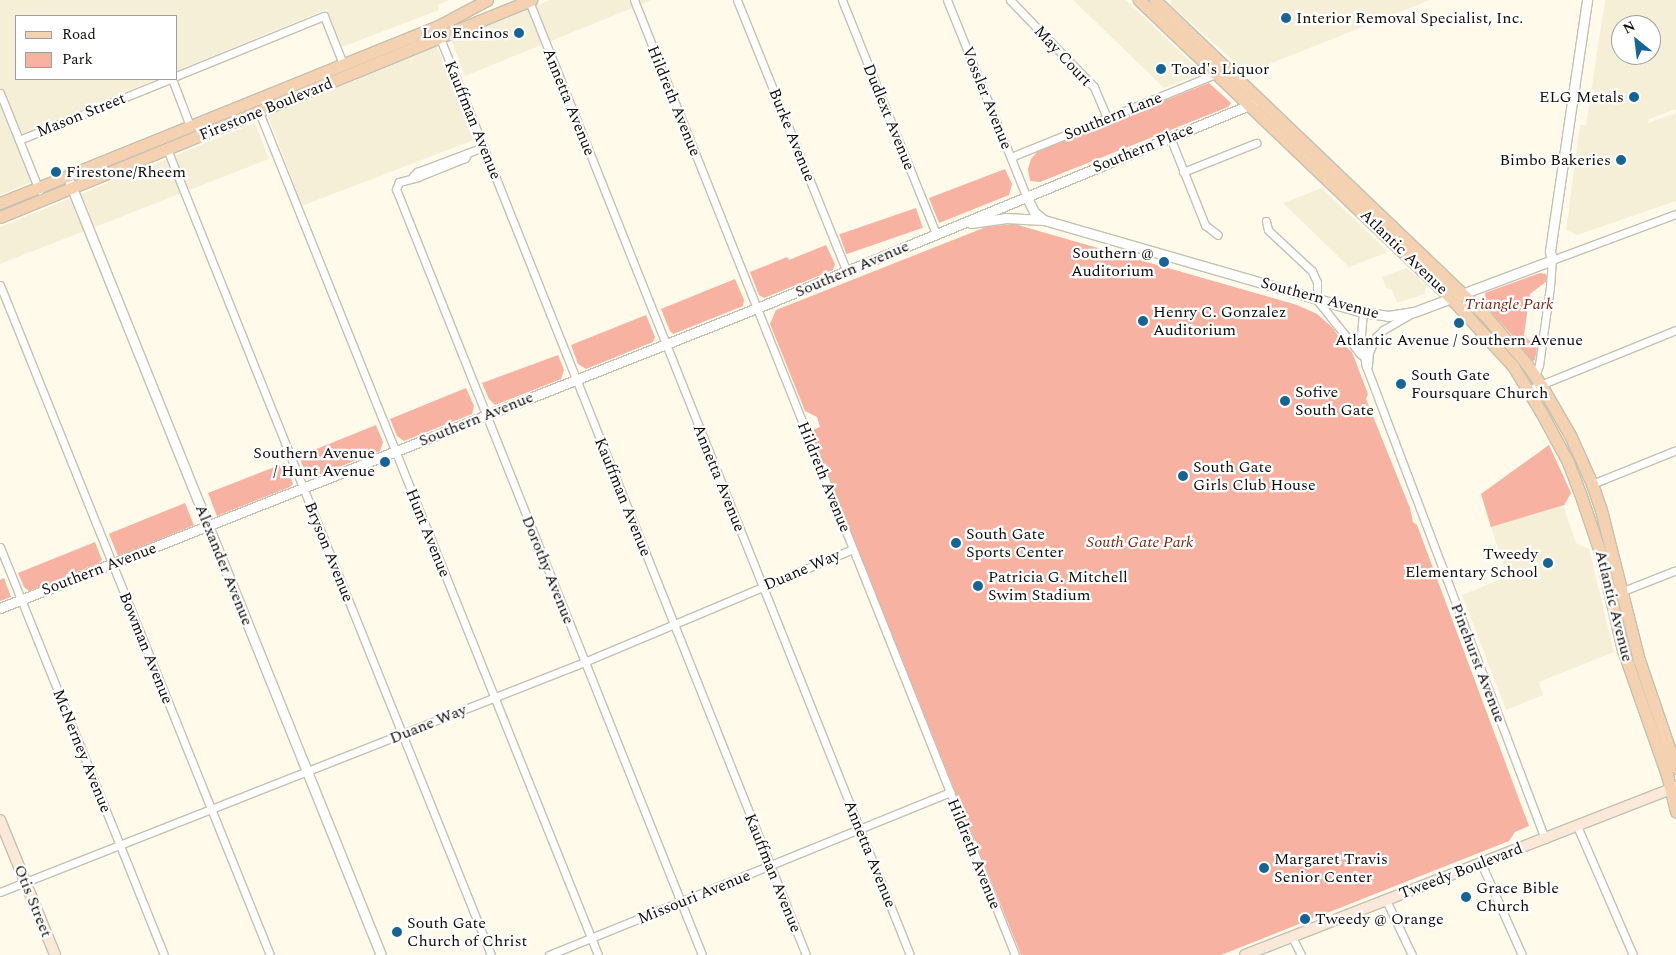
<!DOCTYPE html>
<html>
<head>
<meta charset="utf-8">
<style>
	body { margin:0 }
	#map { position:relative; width:1676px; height:955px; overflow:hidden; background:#fffaea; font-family:Spectral,serif }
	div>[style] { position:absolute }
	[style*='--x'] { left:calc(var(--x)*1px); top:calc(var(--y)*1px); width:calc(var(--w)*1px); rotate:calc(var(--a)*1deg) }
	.built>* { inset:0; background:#f6efd8; transform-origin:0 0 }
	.green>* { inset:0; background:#f8b2a1; transform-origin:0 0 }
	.roads { filter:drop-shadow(1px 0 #c5c1b1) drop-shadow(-1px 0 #c5c1b1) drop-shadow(0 1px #c5c1b1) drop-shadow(0 -1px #c5c1b1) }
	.minor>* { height:7px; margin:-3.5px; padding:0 3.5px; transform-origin:3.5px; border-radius:3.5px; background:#fff }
	.tertiary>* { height:9px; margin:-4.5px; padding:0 4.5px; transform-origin:4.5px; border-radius:4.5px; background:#fff }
	.secondary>* { height:10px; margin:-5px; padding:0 5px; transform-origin:5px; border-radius:5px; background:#fae8d8 }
	.primary>* { height:11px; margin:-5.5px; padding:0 5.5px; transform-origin:5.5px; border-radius:5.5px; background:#f4d2b1 }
	.dots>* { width:14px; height:14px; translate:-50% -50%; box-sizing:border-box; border:2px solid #fff; border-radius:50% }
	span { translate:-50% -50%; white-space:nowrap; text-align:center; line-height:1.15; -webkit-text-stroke:4.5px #fff; paint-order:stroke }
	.poi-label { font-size:16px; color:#100e09 }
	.left { translate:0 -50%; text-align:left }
	.right { translate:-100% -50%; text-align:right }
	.street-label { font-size:16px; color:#100e09 }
	.park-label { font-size:16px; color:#7d2814; font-style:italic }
	.legend { position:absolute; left:15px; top:15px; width:162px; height:65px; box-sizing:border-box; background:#fff; border:1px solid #9f9f9d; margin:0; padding:6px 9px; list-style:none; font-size:15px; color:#100e09 }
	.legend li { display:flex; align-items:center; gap:10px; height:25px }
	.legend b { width:25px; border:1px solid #9f9f9d }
	.north { position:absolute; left:1611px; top:15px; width:50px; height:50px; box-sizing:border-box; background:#fff; border:1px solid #9f9f9d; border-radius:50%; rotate:331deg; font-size:14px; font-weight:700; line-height:20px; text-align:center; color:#100e09 }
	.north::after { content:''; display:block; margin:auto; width:18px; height:22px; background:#166496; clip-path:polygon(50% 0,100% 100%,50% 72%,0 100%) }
</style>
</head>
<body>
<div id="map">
	<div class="built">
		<i style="clip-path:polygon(0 0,450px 0,438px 5px,439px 10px,342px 47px,327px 9px,176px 71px,176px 16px,16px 16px,16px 79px,157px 79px,14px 137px,32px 182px,0 195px)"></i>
		<i style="clip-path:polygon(550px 0,652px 0,465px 76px,451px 40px)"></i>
		<i style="clip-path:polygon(1073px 0,1126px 0,1197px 68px,1196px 75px,1164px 88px)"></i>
		<i style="clip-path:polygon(1171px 0,1430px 0,1247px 73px,1171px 5px)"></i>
		<i style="clip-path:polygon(evenodd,1605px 0,1676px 0,1676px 109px,1649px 119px,1648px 123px,1676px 113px,1676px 201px,1577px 235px,1566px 230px,1580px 125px,1586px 125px,1605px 0,1621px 25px,1651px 25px,1651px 55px,1621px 55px,1621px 25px)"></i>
		<i style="left:437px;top:46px;width:101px;height:183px;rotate:69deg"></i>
		<i style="clip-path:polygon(255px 123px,269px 159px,0 264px,0 227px)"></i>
		<i style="clip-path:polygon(1322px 188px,1356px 221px,1388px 252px,1347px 268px,1348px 266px,1283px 203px)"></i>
		<i style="clip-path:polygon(1407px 268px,1426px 285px,1425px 294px,1397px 303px,1392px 290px,1386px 288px,1382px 277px)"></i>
		<i style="clip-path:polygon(1549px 445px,1571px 493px,1564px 508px,1576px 543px,1589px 549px,1614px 652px,1539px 682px,1543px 695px,1506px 710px,1462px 595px,1507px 577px,1481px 494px)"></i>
	</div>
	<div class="green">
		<i style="clip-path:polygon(1209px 83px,1231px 103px,1228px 107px,1040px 182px,1030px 181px,1028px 169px,1031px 159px,1038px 151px)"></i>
		<i style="clip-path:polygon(1005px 169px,1012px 184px,1009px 195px,939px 223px,929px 198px)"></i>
		<i style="left:916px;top:208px;width:21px;height:81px;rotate:71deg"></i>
		<i style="clip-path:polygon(1014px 224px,1297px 305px,1317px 314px,1333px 328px,1344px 345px,1352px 352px,1368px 394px,1366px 399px,1410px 508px,1413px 522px,1417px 525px,1529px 826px,1515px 832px,1509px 841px,1221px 955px,1021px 955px,810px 431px,820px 427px,817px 417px,805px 411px,770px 324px,776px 310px,986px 227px)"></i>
		<i style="clip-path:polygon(826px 245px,835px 264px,833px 270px,764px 298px,759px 295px,750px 272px,787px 257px,789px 260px)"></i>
		<i style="clip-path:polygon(1540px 273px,1546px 274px,1547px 281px,1530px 294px,1524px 335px,1537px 348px,1535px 360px,1531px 362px,1519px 343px,1484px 304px,1486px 300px,1485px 293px)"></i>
		<i style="clip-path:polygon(735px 279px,744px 300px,743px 306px,673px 334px,670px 331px,661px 309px)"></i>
		<i style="clip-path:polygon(646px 315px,655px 337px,653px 342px,586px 369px,578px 364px,571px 345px)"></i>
		<i style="clip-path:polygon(558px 355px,564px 370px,561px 379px,495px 405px,489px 399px,482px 383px)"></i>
		<i style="clip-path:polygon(466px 388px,474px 406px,472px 414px,404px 441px,397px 436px,390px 419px)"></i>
		<i style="clip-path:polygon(376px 425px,383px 442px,380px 451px,308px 479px,299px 456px)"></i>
		<i style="clip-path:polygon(1549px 445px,1571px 493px,1564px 505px,1491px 527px,1481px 494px)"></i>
		<i style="clip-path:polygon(285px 463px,293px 484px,290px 487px,217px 516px,208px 493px)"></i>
		<i style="left:185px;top:503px;width:24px;height:82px;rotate:68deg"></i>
		<i style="clip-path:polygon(95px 542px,102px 560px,99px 563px,29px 591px,24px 587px,18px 573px)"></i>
		<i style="clip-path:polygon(4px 578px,11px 597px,0 601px,0 580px)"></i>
	</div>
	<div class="roads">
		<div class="minor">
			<i style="--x:634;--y:0;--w:1028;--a:68.25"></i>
			<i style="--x:737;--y:0;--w:291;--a:68"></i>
			<i style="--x:842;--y:0;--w:252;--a:68.1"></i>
			<i style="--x:947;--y:0;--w:211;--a:68"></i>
			<i style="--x:1010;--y:0;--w:121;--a:46"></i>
			<i style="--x:1094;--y:87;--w:34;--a:67"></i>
			<i style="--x:529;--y:1;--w:1027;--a:68.23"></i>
			<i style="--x:440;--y:38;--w:987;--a:68.24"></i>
			<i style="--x:176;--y:76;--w:160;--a:-22.1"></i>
			<i style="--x:324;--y:16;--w:52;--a:68.4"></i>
			<i style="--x:172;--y:79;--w:50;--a:69"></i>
			<i style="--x:0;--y:93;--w:105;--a:68.1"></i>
			<i style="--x:259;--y:112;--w:909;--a:68.09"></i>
			<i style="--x:1170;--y:137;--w:95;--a:68.3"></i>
			<i style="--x:1205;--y:225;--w:16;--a:38"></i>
			<i style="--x:19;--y:140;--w:163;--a:-22"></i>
			<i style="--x:167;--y:149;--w:869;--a:68.1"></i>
			<i style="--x:468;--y:153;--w:6;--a:121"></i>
			<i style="--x:465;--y:158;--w:51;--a:158"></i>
			<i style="--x:418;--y:177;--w:20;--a:165"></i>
			<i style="--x:399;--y:182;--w:8;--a:113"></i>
			<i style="--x:396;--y:189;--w:825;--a:68.22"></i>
			<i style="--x:1011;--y:157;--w:220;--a:-22.1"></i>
			<i style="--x:1183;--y:172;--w:79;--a:-21.7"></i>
			<i style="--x:413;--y:176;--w:6;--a:-45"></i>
			<i style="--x:417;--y:172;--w:71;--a:-20.7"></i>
			<i style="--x:1266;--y:221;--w:9;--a:77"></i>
			<i style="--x:1268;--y:230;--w:60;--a:43"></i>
			<i style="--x:1312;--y:271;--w:12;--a:66"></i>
			<i style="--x:1317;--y:282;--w:18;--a:90"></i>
			<i style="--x:1317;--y:300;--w:70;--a:51.3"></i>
			<i style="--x:0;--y:285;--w:722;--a:68.05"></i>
			<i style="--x:1363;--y:312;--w:24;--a:95"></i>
			<i style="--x:1361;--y:336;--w:30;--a:81"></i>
			<i style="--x:1366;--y:366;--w:506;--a:69.27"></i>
			<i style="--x:1368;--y:365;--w:13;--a:-86"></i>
			<i style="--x:1369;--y:352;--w:17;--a:-65"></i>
			<i style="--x:1376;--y:337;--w:10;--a:-45"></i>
			<i style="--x:1383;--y:330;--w:32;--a:-30"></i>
			<i style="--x:1535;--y:376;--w:12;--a:-70"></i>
			<i style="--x:1539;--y:365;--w:79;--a:-82"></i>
			<i style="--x:1550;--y:287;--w:27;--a:-86"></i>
			<i style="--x:1552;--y:260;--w:132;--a:-20.4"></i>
			<i style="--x:1528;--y:390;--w:160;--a:-22.1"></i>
			<i style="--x:1592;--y:484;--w:91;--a:-22"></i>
			<i style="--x:0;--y:547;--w:440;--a:68.1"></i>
			<i style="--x:1618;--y:593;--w:62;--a:-21.6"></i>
			<i style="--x:1577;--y:826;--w:141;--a:66.5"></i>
			<i style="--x:1481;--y:863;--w:101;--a:66"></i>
			<i style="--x:0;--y:892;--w:620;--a:-21.48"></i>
			<i style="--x:577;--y:665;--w:299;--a:-22.8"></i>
			<i style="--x:1386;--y:900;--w:61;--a:64.7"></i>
			<i style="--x:1292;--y:937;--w:20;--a:63"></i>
			<i style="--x:549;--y:955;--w:433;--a:-22.1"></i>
		</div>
		<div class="tertiary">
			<i style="--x:70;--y:183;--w:832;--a:68.06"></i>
			<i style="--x:1026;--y:196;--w:18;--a:63"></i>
			<i style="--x:1034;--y:212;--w:13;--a:39"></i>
			<i style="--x:971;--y:223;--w:34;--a:-8"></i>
			<i style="--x:1005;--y:218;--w:39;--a:3"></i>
			<i style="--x:1044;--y:220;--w:332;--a:16.1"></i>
			<i style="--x:1363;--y:312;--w:25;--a:9"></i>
			<i style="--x:1388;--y:316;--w:26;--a:-9"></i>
			<i style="--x:1414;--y:312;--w:147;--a:-20.6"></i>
			<i style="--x:1552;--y:260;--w:9;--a:-103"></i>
			<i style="--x:1550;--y:251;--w:254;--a:-81.6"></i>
			<i style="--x:0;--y:608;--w:814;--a:-21.62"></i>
			<i style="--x:757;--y:308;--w:538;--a:-22.41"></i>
		</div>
		<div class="secondary">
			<i style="--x:0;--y:820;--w:146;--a:67.8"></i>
			<i style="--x:1245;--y:955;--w:463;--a:-21.3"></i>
		</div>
		<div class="primary">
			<i style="--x:1139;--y:0;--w:431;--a:43.7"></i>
			<i style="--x:1451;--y:298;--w:92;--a:47.6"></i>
			<i style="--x:1513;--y:366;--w:54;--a:58.7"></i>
			<i style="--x:1541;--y:412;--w:57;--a:61.6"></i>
			<i style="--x:1568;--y:462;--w:33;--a:69"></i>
			<i style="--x:1580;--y:493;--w:65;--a:71.3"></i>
			<i style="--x:1601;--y:555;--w:98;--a:77"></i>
			<i style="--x:1623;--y:650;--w:133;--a:70.6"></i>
			<i style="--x:1667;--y:775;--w:38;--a:76"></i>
			<i style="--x:1155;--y:0;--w:455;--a:43.7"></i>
			<i style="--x:1484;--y:314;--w:65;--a:49.4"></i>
			<i style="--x:1526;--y:363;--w:27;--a:56"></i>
			<i style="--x:1541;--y:385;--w:58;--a:59.9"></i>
			<i style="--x:1570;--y:435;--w:54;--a:65.8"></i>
			<i style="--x:1592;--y:484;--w:28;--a:71"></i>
			<i style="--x:1601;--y:510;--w:155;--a:75.8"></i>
			<i style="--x:1639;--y:660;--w:114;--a:71.1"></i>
			<i style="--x:0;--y:203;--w:477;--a:-22"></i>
			<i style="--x:442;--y:24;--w:51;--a:-28.1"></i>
			<i style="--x:0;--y:217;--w:574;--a:-22.23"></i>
		</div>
	</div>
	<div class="dots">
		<i style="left:1286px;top:18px;background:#166496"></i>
		<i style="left:519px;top:33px;background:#166496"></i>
		<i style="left:1161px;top:69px;background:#166496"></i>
		<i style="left:1634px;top:97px;background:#166496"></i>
		<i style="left:1621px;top:160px;background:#166496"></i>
		<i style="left:56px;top:172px;background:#166496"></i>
		<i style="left:1164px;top:262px;background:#166496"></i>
		<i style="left:1143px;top:321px;background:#166496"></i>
		<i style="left:1459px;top:323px;background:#166496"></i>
		<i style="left:1401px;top:384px;background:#166496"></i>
		<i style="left:1285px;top:401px;background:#166496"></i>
		<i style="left:385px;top:462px;background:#166496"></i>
		<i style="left:1183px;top:476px;background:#166496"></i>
		<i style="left:956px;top:543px;background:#166496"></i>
		<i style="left:1548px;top:563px;background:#166496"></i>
		<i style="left:978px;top:586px;background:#166496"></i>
		<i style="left:1264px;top:868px;background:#166496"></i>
		<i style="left:1466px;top:897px;background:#166496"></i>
		<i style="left:1305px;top:919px;background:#166496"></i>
		<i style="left:397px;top:932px;background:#166496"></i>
	</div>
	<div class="poi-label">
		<span class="left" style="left:1296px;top:18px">Interior Removal Specialist, Inc.</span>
		<span class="right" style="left:509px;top:33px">Los Encinos</span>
		<span class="left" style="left:1171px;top:69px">Toad's Liquor</span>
		<span class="right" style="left:1624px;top:97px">ELG Metals</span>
		<span class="right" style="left:1611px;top:160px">Bimbo Bakeries</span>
		<span class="left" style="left:66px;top:172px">Firestone/Rheem</span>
		<span class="right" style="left:1154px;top:262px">Southern @<br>Auditorium</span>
		<span class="left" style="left:1153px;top:321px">Henry C. Gonzalez<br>Auditorium</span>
		<span style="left:1459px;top:340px">Atlantic Avenue / Southern Avenue</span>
		<span class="left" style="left:1411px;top:384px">South Gate<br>Foursquare Church</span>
		<span class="left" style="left:1295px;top:401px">Sofive<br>South Gate</span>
		<span class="right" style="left:375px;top:462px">Southern Avenue<br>/ Hunt Avenue</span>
		<span class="left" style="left:1193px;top:476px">South Gate<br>Girls Club House</span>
		<span class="left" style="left:966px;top:543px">South Gate<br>Sports Center</span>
		<span class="right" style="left:1538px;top:563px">Tweedy<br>Elementary School</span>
		<span class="left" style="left:988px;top:586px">Patricia G. Mitchell<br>Swim Stadium</span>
		<span class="left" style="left:1274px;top:868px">Margaret Travis<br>Senior Center</span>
		<span class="left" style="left:1476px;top:897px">Grace Bible<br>Church</span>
		<span class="left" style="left:1315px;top:919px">Tweedy @ Orange</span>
		<span class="left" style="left:407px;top:932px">South Gate<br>Church of Christ</span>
	</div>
	<div class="street-label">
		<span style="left:1063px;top:56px;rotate:47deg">May Court</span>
		<span style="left:987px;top:98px;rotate:68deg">Vossler Avenue</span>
		<span style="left:674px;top:101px;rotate:68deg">Hildreth Avenue</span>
		<span style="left:569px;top:102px;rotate:68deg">Annetta Avenue</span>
		<span style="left:266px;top:109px;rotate:-22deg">Firestone Boulevard</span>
		<span style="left:81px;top:115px;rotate:-22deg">Mason Street</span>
		<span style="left:1113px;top:116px;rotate:-22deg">Southern Lane</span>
		<span style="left:889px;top:117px;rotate:68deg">Dudlext Avenue</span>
		<span style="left:473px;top:120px;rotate:68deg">Kauffman Avenue</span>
		<span style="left:792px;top:135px;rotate:68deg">Burke Avenue</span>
		<span style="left:1143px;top:148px;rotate:-22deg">Southern Place</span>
		<span style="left:1404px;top:252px;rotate:44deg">Atlantic Avenue</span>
		<span style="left:852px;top:269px;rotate:-23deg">Southern Avenue</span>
		<span style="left:1320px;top:298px;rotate:15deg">Southern Avenue</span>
		<span style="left:476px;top:419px;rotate:-22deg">Southern Avenue</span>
		<span style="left:824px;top:477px;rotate:68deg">Hildreth Avenue</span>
		<span style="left:719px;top:478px;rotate:68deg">Annetta Avenue</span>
		<span style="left:623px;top:497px;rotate:68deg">Kauffman Avenue</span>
		<span style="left:428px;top:533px;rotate:68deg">Hunt Avenue</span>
		<span style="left:329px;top:552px;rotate:68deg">Bryson Avenue</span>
		<span style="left:224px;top:565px;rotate:68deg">Alexander Avenue</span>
		<span style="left:99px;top:569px;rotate:-21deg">Southern Avenue</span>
		<span style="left:548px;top:570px;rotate:68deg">Dorothy Avenue</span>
		<span style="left:802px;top:570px;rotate:-23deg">Duane Way</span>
		<span style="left:1614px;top:606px;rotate:76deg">Atlantic Avenue</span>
		<span style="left:146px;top:648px;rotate:68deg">Bowman Avenue</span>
		<span style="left:1478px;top:663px;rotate:69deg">Pinehurst Avenue</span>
		<span style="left:428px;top:724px;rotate:-22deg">Duane Way</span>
		<span style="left:82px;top:751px;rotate:68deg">McNerney Avenue</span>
		<span style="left:870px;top:854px;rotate:68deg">Annetta Avenue</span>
		<span style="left:974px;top:854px;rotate:68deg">Hildreth Avenue</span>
		<span style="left:1461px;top:871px;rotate:-21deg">Tweedy Boulevard</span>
		<span style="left:773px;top:873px;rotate:68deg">Kauffman Avenue</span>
		<span style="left:694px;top:897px;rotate:-22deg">Missouri Avenue</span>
		<span style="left:33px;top:901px;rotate:68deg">Otis Street</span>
	</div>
	<div class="park-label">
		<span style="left:1509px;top:304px">Triangle Park</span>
		<span style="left:1140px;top:542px">South Gate Park</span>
	</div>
	<ul class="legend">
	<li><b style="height:6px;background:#f4d2b1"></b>Road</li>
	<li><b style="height:14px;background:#f8b2a1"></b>Park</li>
	</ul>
	<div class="north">N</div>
</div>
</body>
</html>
